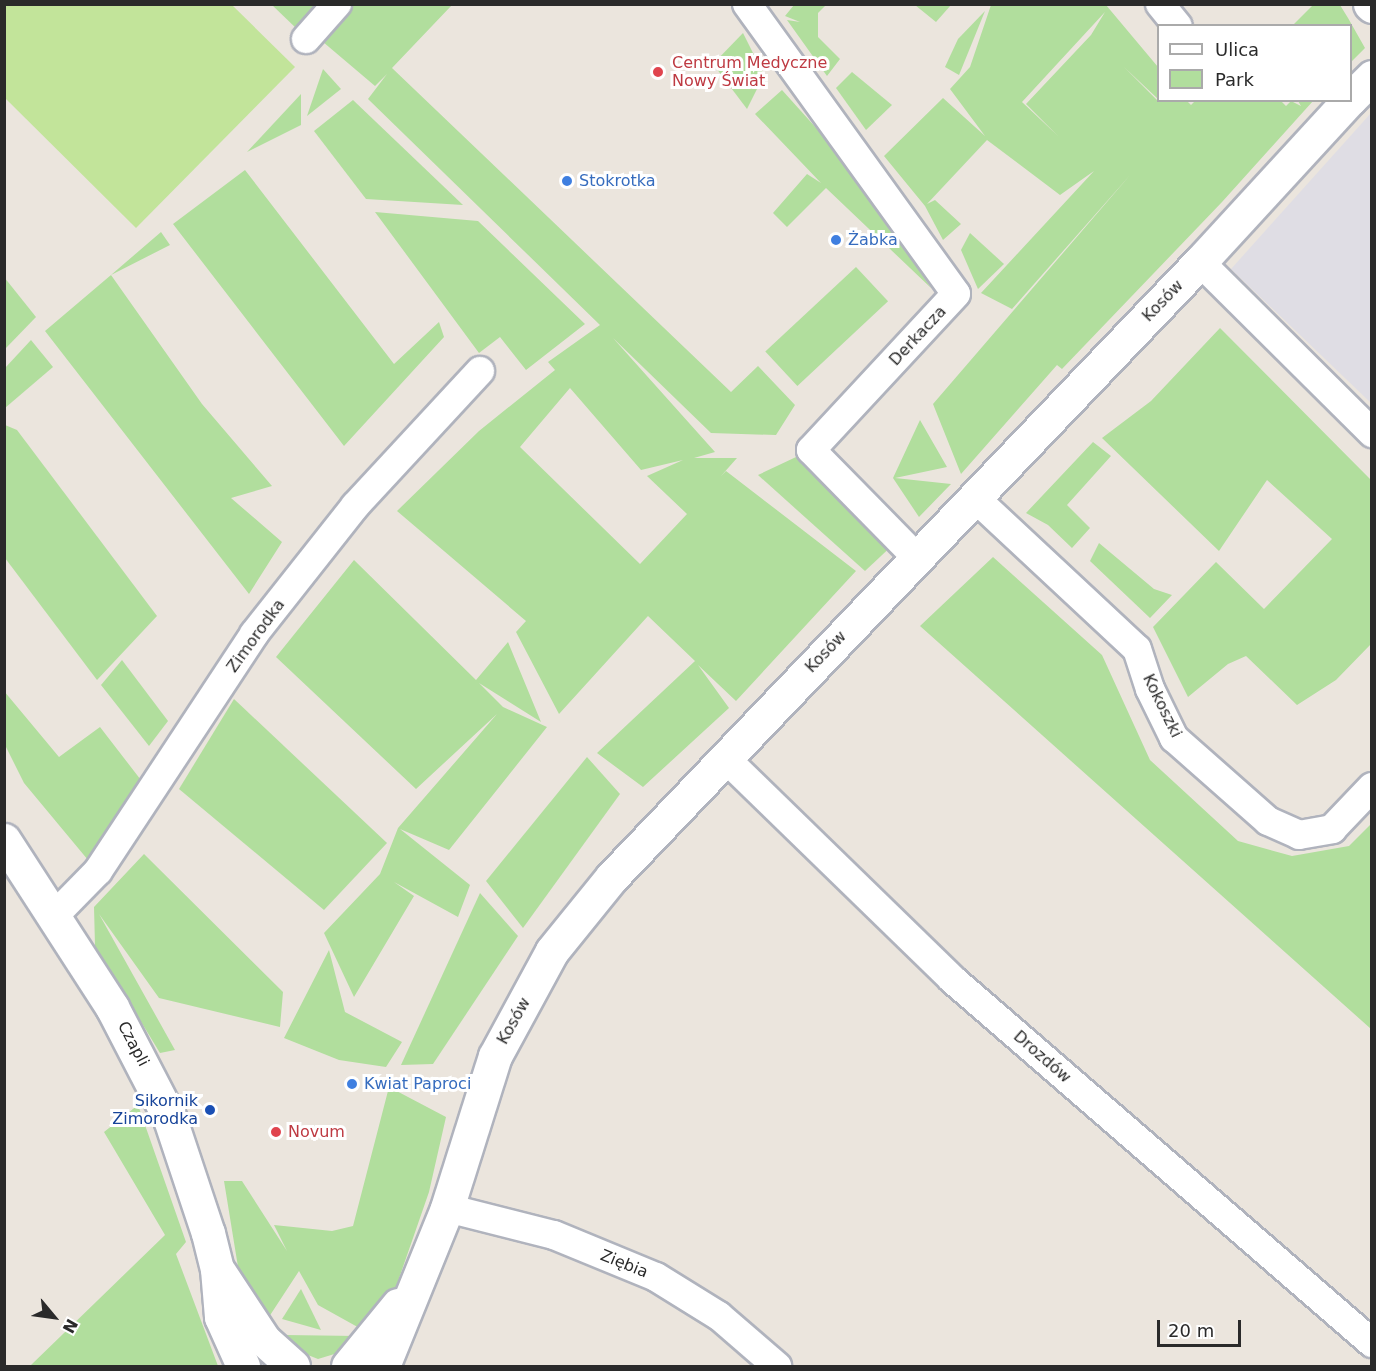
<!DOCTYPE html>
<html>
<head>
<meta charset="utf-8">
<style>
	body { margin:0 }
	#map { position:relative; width:1376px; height:1371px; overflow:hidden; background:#ebe5dd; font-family:"DejaVu Sans",sans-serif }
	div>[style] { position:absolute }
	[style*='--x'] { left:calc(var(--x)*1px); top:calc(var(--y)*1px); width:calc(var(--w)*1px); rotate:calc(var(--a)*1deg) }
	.industrial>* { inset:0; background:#dfdde4 }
	.green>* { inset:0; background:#b1de9d; transform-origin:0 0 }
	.pitch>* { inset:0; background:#c2e49a }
	.roads { filter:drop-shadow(2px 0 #b0b3bd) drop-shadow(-2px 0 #b0b3bd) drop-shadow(0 2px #b0b3bd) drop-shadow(0 -2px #b0b3bd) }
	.minor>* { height:28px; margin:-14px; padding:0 14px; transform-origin:14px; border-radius:14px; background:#fff }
	.tertiary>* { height:33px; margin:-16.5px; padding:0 16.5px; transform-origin:16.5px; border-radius:16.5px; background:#fff }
	.dots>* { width:16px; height:16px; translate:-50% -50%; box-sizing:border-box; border:3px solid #fff; border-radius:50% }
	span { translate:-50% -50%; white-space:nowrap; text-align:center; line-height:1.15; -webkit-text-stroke:6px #fff; paint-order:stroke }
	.health-label { font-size:16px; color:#be3a42 }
	.left { translate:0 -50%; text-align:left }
	.shop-label { font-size:16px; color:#366cbe }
	.street-label { font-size:16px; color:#2a2a2a }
	.transit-label { font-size:16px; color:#164399 }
	.right { translate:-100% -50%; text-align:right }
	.frame { position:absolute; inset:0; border:6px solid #2a2a2a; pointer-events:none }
	.legend { position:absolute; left:1157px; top:24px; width:195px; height:78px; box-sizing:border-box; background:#fff; border:2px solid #aaa; margin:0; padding:8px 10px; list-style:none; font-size:18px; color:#2a2a2a }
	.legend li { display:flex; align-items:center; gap:12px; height:30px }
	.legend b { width:30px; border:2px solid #aaa }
	.north { position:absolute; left:24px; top:1287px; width:60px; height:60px; -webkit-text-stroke:4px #fff; paint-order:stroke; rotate:119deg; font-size:16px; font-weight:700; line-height:24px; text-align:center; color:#2a2a2a }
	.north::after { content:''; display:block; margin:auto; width:21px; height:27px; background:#2a2a2a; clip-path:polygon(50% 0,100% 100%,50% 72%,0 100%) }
	.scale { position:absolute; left:1157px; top:1320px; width:84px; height:27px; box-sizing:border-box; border:3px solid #2a2a2a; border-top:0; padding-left:8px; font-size:18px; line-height:21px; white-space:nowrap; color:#2a2a2a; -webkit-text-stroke:4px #fff; paint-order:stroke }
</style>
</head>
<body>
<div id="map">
	<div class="industrial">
		<i style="clip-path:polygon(1371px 113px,1371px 403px,1231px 269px)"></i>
	</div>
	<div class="green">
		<i style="clip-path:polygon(1314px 4px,1340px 5px,1348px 18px,1365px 48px,1351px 62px,1350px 26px,1293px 25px)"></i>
		<i style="clip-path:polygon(272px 5px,319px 5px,298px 30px)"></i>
		<i style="clip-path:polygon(evenodd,351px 5px,452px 5px,392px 68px,731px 392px,758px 366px,795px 405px,776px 435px,711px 433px,613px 338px,715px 452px,694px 458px,737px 458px,721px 476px,726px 471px,856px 571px,736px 701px,698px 665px,729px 708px,643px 787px,597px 753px,695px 661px,648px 616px,559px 714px,516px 632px,526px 621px,397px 511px,479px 431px,555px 370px,548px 362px,600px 325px,368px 99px,387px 74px,375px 86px,316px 36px,351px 5px,570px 388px,641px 470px,683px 460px,647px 476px,687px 514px,640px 564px,520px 447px,570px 388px)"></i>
		<i style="clip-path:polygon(794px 5px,826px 5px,818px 13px,818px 37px,840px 59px,827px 76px,787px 20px,800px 22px,785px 16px)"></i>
		<i style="clip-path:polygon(915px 5px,951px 5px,936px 22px)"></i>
		<i style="clip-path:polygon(evenodd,991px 5px,1106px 5px,1158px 67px,1158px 99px,1124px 67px,1159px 102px,1187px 101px,1191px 105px,1195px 101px,1280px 100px,1286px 106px,1291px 101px,1301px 106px,1298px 101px,1313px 101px,1222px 202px,1062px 369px,1057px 365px,961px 474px,933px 404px,1131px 174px,1012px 309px,981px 293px,1094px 171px,1060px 195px,987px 140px,927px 204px,935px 200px,961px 224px,943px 240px,925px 206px,884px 156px,943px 98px,985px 136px,950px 89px,970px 67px,991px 5px,1105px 12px,1091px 35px,1026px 104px,1058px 136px,1022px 102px,1105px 12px)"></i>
		<i style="clip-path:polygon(985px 11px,959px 75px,945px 67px,958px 39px)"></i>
		<i style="clip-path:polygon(743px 33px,764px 75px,747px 109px,713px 64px)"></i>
		<i style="clip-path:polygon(323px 69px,341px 89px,307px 116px)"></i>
		<i style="clip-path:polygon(852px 72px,892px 105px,866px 130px,836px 88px)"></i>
		<i style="clip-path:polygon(782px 90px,845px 160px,931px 288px,826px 188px,787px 227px,773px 213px,807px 174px,821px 183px,755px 114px)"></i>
		<i style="clip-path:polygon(301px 94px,301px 125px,247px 152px)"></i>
		<i style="clip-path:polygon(353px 100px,463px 205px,366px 199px,314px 131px)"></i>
		<i style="clip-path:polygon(245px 170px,394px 364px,439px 322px,444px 337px,344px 446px,173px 224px)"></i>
		<i style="clip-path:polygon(375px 212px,478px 221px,585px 324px,526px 370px,500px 337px,479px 353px)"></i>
		<i style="clip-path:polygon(161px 232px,170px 245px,111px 275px,202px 404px,272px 486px,231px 498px,282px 542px,249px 594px,45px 331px,111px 275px)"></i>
		<i style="clip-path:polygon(970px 233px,1004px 264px,978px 289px,961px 250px)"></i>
		<i style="left:856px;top:267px;width:47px;height:124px;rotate:47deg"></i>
		<i style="clip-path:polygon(4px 277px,36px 317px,5px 349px,4px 349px)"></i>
		<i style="clip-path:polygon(1220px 328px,1371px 480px,1371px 644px,1336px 680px,1297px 705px,1246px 656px,1228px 664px,1188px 697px,1153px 627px,1216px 562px,1264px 609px,1332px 539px,1267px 480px,1219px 551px,1102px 438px,1151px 401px)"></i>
		<i style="clip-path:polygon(31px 340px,53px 367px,5px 408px,5px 368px)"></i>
		<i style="clip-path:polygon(920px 420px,947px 467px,895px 478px,951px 484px,919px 517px,893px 478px)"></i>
		<i style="clip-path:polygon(5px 425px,17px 430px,157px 616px,97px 680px,5px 558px)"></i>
		<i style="clip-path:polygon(1093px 442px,1111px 456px,1067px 505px,1090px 528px,1072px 548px,1048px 525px,1026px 513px)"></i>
		<i style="clip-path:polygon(811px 450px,897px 541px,865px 571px,758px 475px)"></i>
		<i style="clip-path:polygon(1099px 543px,1154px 589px,1172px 595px,1150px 618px,1090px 561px)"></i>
		<i style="clip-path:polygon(993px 557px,1102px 655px,1150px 760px,1238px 841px,1292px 856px,1349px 846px,1371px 824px,1371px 1029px,920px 626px)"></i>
		<i style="clip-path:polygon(354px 560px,476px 680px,508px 642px,541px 722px,479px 683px,503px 707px,547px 727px,449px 850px,400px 829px,470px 885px,458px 917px,394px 882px,414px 896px,354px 997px,324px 933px,380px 874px,398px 828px,497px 714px,416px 789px,276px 657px)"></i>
		<i style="clip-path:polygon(122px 660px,168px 721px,149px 746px,101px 685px)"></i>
		<i style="clip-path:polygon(4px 691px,59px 757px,100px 727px,144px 784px,88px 860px,24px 783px,5px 745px)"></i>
		<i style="clip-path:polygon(234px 699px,387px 843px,324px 910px,179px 789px)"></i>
		<i style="clip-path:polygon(587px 757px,620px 794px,523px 928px,486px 881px)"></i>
		<i style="clip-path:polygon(144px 854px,283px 992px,280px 1027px,159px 998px,99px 914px,175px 1050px,160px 1053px,95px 946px,94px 907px)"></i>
		<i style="clip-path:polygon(480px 893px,518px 936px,433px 1064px,401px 1065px)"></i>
		<i style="clip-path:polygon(329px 950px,345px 1012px,402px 1042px,386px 1067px,339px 1060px,284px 1038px)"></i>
		<i style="clip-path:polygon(389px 1087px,446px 1117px,429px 1192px,396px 1287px,363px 1330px,318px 1305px,299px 1271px,263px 1326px,239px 1273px,224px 1181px,242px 1181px,287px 1251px,274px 1225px,332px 1231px,353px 1226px)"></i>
		<i style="clip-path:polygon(138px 1105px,186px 1242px,176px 1254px,218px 1366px,30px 1366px,165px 1235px,104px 1132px)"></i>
		<i style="clip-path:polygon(301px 1289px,321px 1330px,282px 1319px)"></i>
		<i style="clip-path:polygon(285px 1335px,357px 1336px,341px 1352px,318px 1359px,280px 1344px)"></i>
	</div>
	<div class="pitch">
		<i style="clip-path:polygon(4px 5px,232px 5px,295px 67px,136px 228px,5px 98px)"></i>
	</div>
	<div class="roads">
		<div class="minor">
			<i style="--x:747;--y:4;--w:357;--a:54.2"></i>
			<i style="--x:956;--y:294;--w:213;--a:132.9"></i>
			<i style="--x:811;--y:450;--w:150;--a:45.5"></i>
			<i style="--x:1160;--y:4;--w:28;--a:51"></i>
			<i style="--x:306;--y:39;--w:47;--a:-48.5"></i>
			<i style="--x:1200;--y:262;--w:243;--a:44.8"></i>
			<i style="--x:975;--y:498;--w:221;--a:43"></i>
			<i style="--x:1137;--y:649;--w:42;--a:72"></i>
			<i style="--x:1150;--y:689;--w:55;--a:63.9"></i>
			<i style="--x:1174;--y:738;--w:125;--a:41.4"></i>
			<i style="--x:1268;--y:821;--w:34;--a:24"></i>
			<i style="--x:1299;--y:835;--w:34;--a:-10"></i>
			<i style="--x:1332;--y:829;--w:58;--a:-46.4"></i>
			<i style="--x:725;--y:758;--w:317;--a:44.2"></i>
			<i style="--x:952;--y:979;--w:556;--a:40.91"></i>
			<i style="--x:53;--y:917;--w:64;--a:-45.6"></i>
			<i style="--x:98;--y:871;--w:284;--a:-56.6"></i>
			<i style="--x:254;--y:634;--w:163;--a:-51.7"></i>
			<i style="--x:355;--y:506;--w:184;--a:-47.2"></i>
			<i style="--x:447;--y:1208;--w:110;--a:14.2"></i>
			<i style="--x:554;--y:1235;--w:110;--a:22.4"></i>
			<i style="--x:656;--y:1277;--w:74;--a:31.8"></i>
			<i style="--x:719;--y:1316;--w:77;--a:40.8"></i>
		</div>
		<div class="tertiary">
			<i style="--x:1370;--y:4;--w:3;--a:45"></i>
			<i style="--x:1350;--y:99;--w:31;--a:-45"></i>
			<i style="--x:4;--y:840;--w:199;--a:57.1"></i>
			<i style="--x:112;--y:1007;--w:126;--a:62.6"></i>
			<i style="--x:170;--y:1119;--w:120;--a:71.6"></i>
			<i style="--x:208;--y:1233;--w:37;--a:76"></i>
			<i style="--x:217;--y:1269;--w:48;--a:85.2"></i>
			<i style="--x:221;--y:1317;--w:54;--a:65.8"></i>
			<i style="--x:220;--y:1273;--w:80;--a:56.7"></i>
			<i style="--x:264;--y:1340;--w:39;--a:42"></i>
			<i style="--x:348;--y:1366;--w:79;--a:-50.7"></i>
			<i style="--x:383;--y:1366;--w:170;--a:-67.9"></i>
			<i style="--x:447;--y:1208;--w:159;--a:-72.5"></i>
			<i style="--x:495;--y:1056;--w:119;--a:-61.5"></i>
			<i style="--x:552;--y:951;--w:95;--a:-51"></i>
			<i style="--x:612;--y:877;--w:851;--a:-46.29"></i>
			<i style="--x:1200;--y:262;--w:220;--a:-47.4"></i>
		</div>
	</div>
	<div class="dots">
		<i style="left:658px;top:72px;background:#e0444e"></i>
		<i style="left:567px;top:181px;background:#3f7fe0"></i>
		<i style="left:836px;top:240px;background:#3f7fe0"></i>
		<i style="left:352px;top:1084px;background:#3f7fe0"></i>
		<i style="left:210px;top:1110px;background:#1a4fb4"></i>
		<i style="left:276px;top:1132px;background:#e0444e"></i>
	</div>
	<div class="health-label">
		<span class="left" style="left:672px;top:72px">Centrum Medyczne<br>Nowy Świat</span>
		<span class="left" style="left:288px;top:1132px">Novum</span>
	</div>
	<div class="shop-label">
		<span class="left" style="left:579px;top:181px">Stokrotka</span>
		<span class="left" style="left:848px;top:240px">Żabka</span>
		<span class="left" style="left:364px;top:1084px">Kwiat Paproci</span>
	</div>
	<div class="street-label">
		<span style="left:1163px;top:301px;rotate:-46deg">Kosów</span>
		<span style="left:918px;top:336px;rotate:-47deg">Derkacza</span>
		<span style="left:256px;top:636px;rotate:-54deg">Zimorodka</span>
		<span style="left:826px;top:652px;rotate:-46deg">Kosów</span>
		<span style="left:1162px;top:706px;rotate:64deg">Kokoszki</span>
		<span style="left:514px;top:1021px;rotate:-61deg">Kosów</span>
		<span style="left:133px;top:1044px;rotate:62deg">Czapli</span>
		<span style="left:1042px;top:1057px;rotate:41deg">Drozdów</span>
		<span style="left:624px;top:1264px;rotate:22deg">Ziębia</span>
	</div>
	<div class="transit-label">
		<span class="right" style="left:198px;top:1110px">Sikornik<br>Zimorodka</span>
	</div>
	<div class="frame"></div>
	<ul class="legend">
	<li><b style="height:8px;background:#fff"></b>Ulica</li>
	<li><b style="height:16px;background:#b1de9d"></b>Park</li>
	</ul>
	<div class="north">N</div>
	<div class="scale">20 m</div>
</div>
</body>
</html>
